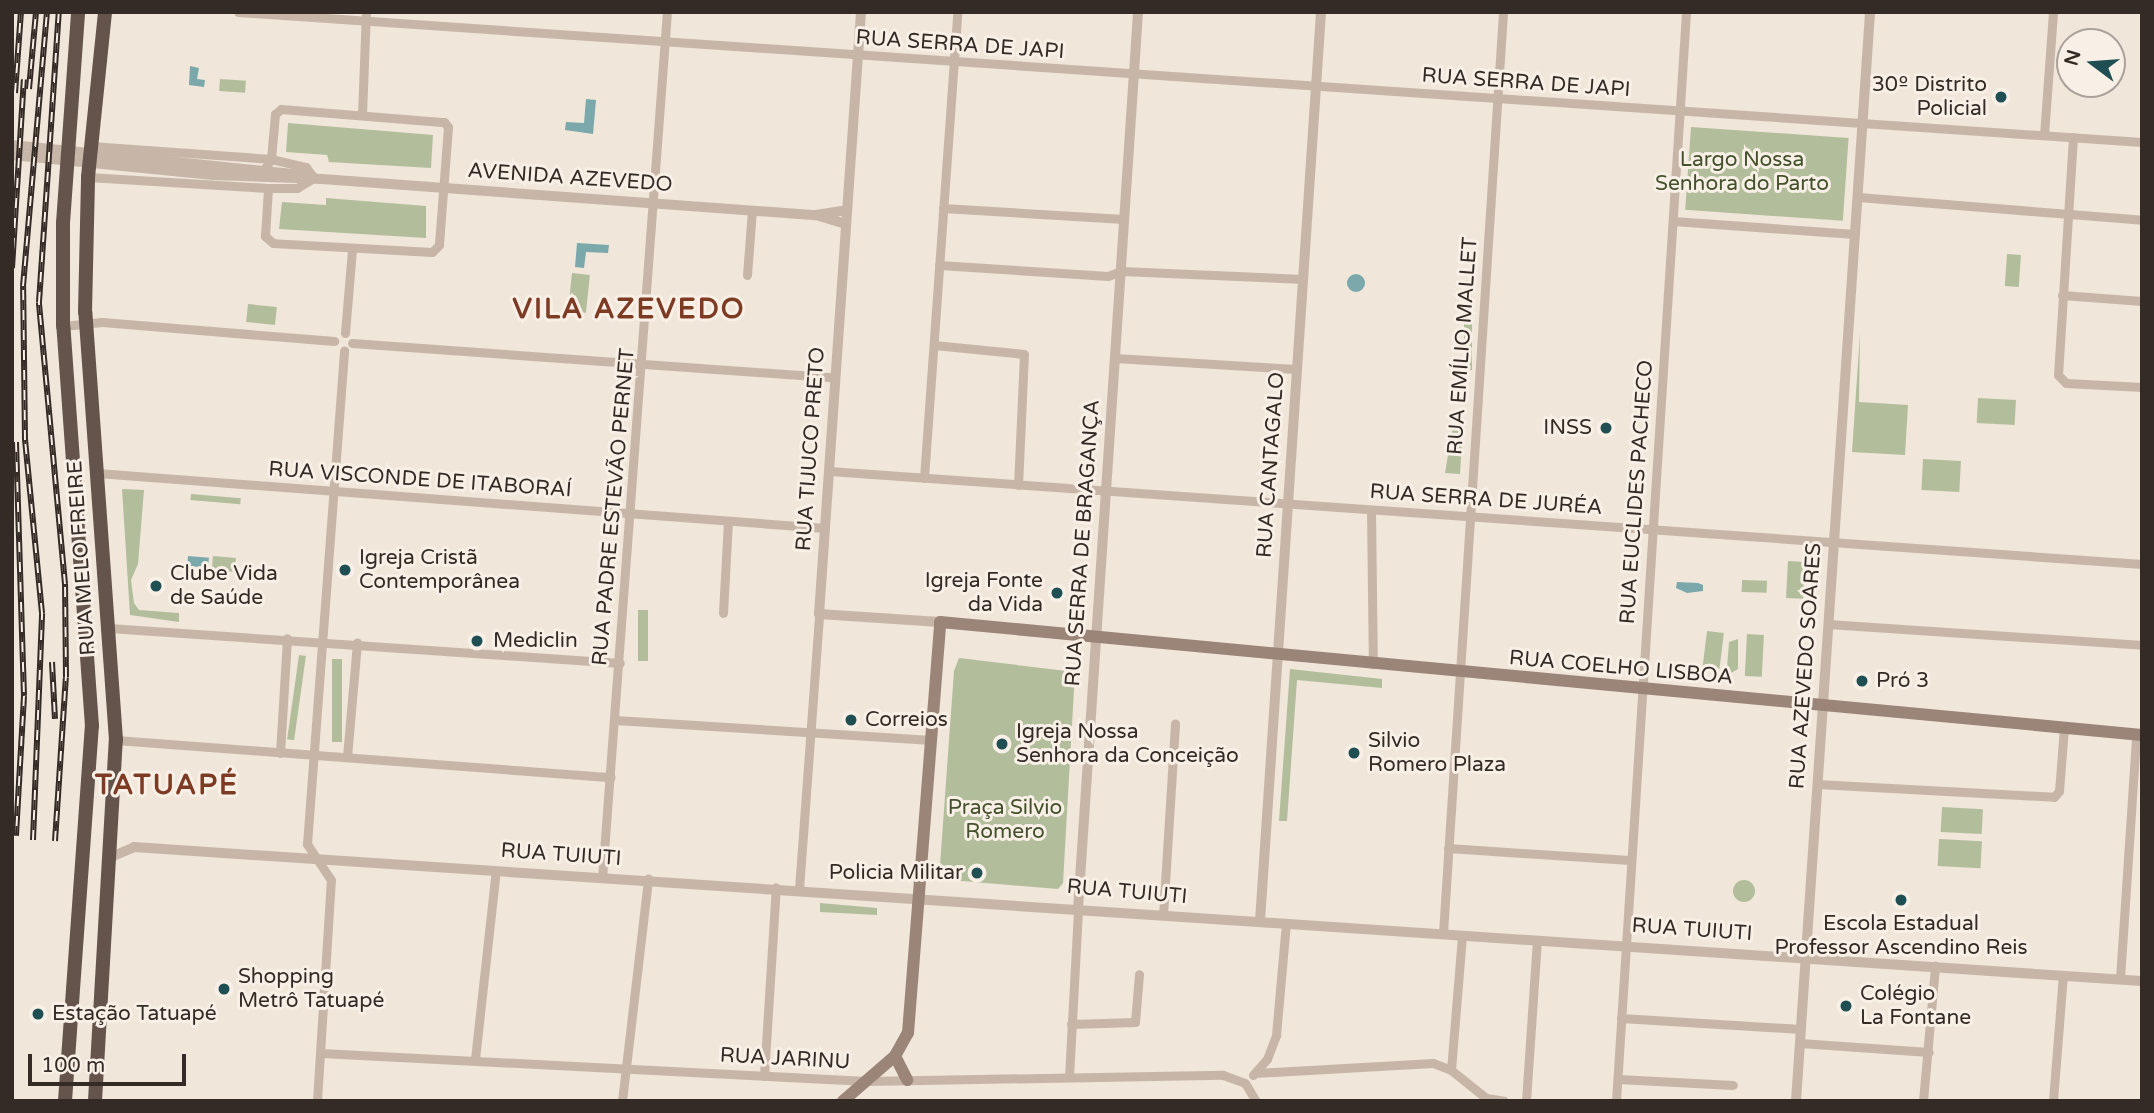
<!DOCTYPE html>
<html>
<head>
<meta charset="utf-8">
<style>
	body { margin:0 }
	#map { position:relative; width:2154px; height:1113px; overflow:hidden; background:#f0e6da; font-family:"Varela Round",sans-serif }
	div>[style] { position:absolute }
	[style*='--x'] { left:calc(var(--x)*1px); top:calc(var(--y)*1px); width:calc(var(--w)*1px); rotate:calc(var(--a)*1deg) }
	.green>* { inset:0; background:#b2be9b; transform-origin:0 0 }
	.round { border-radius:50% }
	.water>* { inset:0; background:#7aa8ab; transform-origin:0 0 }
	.minor>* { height:9px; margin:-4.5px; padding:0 4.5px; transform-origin:4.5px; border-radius:4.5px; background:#c7b6a7 }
	.tertiary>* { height:10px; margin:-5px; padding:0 5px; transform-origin:5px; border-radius:5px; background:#c7b6a7 }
	.secondary>* { height:12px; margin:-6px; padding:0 6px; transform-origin:6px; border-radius:6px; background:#9b8578 }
	.trunk>* { height:14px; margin:-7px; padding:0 7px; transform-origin:7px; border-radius:7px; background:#64544c }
	.rail>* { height:6px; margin-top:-3px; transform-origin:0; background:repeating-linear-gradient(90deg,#f8f0e6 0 10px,#342b27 0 20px); box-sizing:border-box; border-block:2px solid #342b27 }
	.dots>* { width:19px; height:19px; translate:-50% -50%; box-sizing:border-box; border:4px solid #f8f0e6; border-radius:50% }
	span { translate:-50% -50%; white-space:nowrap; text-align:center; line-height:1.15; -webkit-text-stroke:6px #f8f0e6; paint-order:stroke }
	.street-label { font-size:21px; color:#342b27 }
	.poi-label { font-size:21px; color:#342b27 }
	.right { translate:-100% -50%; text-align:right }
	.left { translate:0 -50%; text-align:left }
	.park-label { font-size:21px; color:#43512c }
	.district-label { font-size:28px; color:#7e3b24; font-weight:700; letter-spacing:2px }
	.frame { position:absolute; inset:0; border:14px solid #342b27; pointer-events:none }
	.north { position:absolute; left:2056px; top:28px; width:70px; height:70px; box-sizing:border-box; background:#f8f0e6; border:2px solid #aaa19a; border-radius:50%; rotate:286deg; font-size:19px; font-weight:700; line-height:28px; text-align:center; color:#342b27 }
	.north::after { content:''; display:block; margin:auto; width:24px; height:32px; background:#1f4f53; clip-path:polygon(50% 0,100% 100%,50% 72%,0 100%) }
	.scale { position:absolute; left:28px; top:1054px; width:158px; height:32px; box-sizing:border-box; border:4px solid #342b27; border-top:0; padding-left:9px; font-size:21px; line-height:24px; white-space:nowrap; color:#342b27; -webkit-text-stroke:5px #f8f0e6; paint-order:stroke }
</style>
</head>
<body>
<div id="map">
	<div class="green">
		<i style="left:220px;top:79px;width:26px;height:12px;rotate:4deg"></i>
		<i style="clip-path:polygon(288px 123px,433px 135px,431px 168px,329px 162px,327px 155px,286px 152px)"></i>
		<i style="left:1691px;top:127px;width:158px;height:83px;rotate:4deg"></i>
		<i style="clip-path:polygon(326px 198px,426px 206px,426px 238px,279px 229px,282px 202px,326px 205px)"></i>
		<i style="left:2007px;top:254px;width:14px;height:32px;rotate:4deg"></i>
		<i style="left:572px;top:273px;width:18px;height:38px;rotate:6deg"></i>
		<i style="left:1464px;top:280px;width:8px;height:90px"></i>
		<i style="left:248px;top:304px;width:29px;height:18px;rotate:6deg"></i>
		<i style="clip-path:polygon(1860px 333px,1859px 402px,1908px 405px,1905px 455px,1852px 452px)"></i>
		<i style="left:1978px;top:398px;width:38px;height:25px;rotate:3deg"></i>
		<i style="clip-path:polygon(1453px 425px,1463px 425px,1460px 474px,1445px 473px)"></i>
		<i style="left:1923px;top:459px;width:38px;height:31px;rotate:3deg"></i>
		<i style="clip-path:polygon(122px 489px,144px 490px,138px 564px,131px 580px,134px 603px,139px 610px,179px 613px,179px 622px,130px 615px)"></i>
		<i style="left:191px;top:494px;width:50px;height:6px;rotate:5deg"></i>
		<i style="left:213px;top:556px;width:23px;height:14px;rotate:5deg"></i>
		<i style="left:1788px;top:561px;width:17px;height:37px;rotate:3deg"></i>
		<i style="left:1742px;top:580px;width:25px;height:12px;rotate:2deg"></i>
		<i style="left:638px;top:610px;width:10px;height:51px"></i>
		<i style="left:1707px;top:631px;width:17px;height:36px;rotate:7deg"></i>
		<i style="left:1747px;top:634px;width:17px;height:42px;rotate:3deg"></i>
		<i style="clip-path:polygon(1738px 639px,1738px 669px,1731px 673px,1727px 668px,1729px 642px)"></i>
		<i style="left:299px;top:655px;width:7px;height:85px;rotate:8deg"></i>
		<i style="clip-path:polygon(959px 658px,1075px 672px,1063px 883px,1058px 889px,939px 879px,954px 671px)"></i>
		<i style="left:332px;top:659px;width:10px;height:83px"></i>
		<i style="clip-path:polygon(1290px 669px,1382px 679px,1382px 688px,1297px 680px,1287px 821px,1279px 821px)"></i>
		<i style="left:1942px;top:807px;width:41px;height:25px;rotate:3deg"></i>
		<i style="left:1939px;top:839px;width:43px;height:27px;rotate:3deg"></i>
		<i class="round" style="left:1733px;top:880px;width:22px;height:22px"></i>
		<i style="clip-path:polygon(820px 903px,877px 908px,877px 915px,820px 912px)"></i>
	</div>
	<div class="water">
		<i style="clip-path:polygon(190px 66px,199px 68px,197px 79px,205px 80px,204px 87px,189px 85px)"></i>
		<i style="clip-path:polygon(586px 99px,596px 100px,593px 134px,565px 130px,566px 122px,584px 123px)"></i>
		<i style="clip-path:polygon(577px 243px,609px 245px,608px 253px,586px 252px,584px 268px,575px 267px)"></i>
		<i class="round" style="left:1347px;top:274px;width:18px;height:18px"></i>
		<i style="left:188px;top:556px;width:21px;height:10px;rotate:5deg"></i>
		<i style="clip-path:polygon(1677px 582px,1698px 583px,1703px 585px,1703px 591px,1687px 593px,1676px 588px)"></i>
	</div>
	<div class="minor">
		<i style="--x:238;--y:12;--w:1908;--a:3.91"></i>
		<i style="--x:362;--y:115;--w:103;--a:-87.8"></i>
		<i style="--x:2044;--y:135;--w:123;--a:-85.8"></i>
		<i style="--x:2073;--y:137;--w:238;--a:93.6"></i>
		<i style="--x:2058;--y:375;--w:11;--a:45"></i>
		<i style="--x:2066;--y:383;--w:76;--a:3"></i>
		<i style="--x:91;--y:146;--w:180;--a:4.1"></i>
		<i style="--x:271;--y:159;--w:36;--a:13"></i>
		<i style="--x:306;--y:167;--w:11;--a:56"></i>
		<i style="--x:261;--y:174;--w:18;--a:-56"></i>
		<i style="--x:271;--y:159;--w:45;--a:-84.9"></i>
		<i style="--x:275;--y:114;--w:8;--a:-40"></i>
		<i style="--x:281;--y:109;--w:164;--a:4.6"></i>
		<i style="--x:444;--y:122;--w:6;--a:51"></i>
		<i style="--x:448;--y:127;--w:118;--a:94.4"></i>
		<i style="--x:439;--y:245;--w:10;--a:135"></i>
		<i style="--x:432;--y:252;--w:159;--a:-176.8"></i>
		<i style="--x:273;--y:243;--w:11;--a:-139"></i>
		<i style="--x:265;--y:236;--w:48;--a:-86.4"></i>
		<i style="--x:88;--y:177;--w:180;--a:3.5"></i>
		<i style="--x:268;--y:188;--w:29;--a:0"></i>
		<i style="--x:297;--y:188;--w:17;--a:-31"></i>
		<i style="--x:1858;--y:197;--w:285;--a:4.6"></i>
		<i style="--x:943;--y:208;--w:181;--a:3.5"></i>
		<i style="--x:1673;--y:221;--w:182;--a:4.1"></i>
		<i style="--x:939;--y:265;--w:169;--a:3.7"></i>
		<i style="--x:1108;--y:276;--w:14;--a:-21"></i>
		<i style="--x:1121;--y:271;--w:182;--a:2.5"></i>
		<i style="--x:747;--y:275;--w:65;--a:-85.6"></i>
		<i style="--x:2062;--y:295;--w:80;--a:4.3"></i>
		<i style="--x:63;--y:326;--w:39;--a:-6"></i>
		<i style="--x:102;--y:322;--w:233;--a:4.7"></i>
		<i style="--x:345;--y:333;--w:84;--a:-85.2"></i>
		<i style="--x:352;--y:343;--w:484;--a:4.1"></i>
		<i style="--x:934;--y:345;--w:90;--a:5.7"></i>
		<i style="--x:1024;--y:354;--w:131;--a:92.6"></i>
		<i style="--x:1115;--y:358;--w:182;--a:3.5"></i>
		<i style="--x:829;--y:471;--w:1316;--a:4.05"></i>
		<i style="--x:97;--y:473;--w:730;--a:4.32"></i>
		<i style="--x:924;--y:478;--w:467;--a:-85.9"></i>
		<i style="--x:1371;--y:510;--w:154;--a:89.3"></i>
		<i style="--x:723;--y:613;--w:92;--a:-86.9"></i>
		<i style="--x:1828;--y:624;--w:315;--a:3.8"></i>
		<i style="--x:109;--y:628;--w:512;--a:3.92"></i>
		<i style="--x:615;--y:720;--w:317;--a:3.6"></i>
		<i style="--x:116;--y:740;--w:496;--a:4.3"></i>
		<i style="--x:280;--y:753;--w:115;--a:-86.5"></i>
		<i style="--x:347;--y:757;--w:115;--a:-85"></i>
		<i style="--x:1817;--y:784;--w:237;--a:3.1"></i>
		<i style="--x:2054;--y:797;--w:8;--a:-50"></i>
		<i style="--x:2059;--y:791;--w:63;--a:-85.5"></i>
		<i style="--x:1448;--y:848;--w:182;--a:3.8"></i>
		<i style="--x:602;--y:878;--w:868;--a:-85.71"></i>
		<i style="--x:799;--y:889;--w:276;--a:-85.8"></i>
		<i style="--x:1163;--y:915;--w:192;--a:-86.4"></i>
		<i style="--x:1443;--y:933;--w:923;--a:-86.27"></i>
		<i style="--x:2120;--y:979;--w:245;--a:-86.2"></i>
		<i style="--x:1621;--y:1018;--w:180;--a:3.5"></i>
		<i style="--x:1071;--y:1024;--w:64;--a:-1.8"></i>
		<i style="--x:1135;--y:1022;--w:48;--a:-85.2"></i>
		<i style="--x:1800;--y:1043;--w:129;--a:4"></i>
		<i style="--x:321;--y:1053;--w:546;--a:2.94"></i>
		<i style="--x:866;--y:1081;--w:357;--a:-1"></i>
		<i style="--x:1223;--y:1075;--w:23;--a:20"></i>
		<i style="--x:1245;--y:1083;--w:21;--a:59"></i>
		<i style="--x:475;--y:1059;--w:190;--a:-83.7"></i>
		<i style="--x:1451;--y:1070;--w:135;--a:-85.3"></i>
		<i style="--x:1255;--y:1073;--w:178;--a:-3.2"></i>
		<i style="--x:1433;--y:1063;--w:19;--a:21"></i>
		<i style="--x:1451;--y:1070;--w:45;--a:38.7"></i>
		<i style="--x:1486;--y:1098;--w:18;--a:9"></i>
		<i style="--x:1253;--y:1075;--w:21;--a:-49"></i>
		<i style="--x:1267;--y:1059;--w:26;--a:-69"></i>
		<i style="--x:1276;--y:1035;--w:112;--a:-84.9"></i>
		<i style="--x:764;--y:1076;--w:189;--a:-86.4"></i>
		<i style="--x:1069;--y:1077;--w:168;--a:-86.9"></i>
		<i style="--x:1618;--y:1079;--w:115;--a:3"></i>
		<i style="--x:317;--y:1101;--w:221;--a:-86.4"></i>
		<i style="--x:331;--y:880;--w:43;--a:-123.7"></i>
		<i style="--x:307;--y:844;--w:495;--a:-85.7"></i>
		<i style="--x:622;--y:1101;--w:224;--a:-83.3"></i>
		<i style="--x:1526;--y:1101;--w:161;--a:-86.1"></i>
		<i style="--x:1616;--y:1101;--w:1091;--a:-86.32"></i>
		<i style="--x:1923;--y:1101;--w:136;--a:-84.9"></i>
		<i style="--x:2053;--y:1101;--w:126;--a:-85.5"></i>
	</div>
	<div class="tertiary">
		<i style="--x:861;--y:12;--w:603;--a:93.99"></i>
		<i style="--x:819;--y:614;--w:121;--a:3.8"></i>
		<i style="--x:12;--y:145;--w:302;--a:5.9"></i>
		<i style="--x:12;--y:155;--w:202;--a:5.7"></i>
		<i style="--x:213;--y:175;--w:109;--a:2.1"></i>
		<i style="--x:322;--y:179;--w:495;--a:4.2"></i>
		<i style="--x:816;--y:215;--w:31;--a:17"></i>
		<i style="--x:816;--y:215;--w:31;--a:-9"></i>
		<i style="--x:111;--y:857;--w:25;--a:-23"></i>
		<i style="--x:134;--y:847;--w:2012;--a:3.82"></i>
		<i style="--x:1078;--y:909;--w:899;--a:-86.17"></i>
		<i style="--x:1260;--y:921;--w:911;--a:-86.16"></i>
		<i style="--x:1796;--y:1101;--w:1092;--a:-86.11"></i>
	</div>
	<div class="secondary">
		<i style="--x:895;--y:1056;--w:27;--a:63"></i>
		<i style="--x:843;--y:1101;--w:69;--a:-40.9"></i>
		<i style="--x:895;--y:1056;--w:26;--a:-61"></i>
		<i style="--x:908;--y:1033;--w:412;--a:-85.5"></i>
		<i style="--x:940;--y:622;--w:1207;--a:5.37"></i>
	</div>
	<div class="trunk">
		<i style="--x:65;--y:1101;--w:376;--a:-85.9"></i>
		<i style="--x:92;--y:726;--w:401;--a:-94.1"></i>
		<i style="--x:63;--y:326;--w:103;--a:-90"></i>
		<i style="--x:63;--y:223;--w:212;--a:-85.9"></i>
		<i style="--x:95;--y:1101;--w:362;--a:-86.7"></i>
		<i style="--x:116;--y:740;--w:429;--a:-94.1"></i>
		<i style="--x:85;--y:312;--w:135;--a:-88.7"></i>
		<i style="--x:88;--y:177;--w:166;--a:-84.1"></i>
	</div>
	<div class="rail">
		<i style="--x:29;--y:89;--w:77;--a:-84.8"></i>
		<i style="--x:15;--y:93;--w:81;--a:-85.8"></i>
		<i style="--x:12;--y:268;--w:189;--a:-86.4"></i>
		<i style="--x:16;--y:442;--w:254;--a:88.2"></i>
		<i style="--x:24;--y:696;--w:140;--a:93.3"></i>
		<i style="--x:52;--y:662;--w:57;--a:87"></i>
		<i style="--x:33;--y:840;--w:227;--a:-87.7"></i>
		<i style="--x:42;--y:613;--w:174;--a:-95.6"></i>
		<i style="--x:25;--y:440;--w:154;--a:-90.7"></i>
		<i style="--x:23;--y:286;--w:275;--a:-85"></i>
		<i style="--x:55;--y:841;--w:164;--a:-86.2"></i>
		<i style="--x:66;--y:677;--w:93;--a:-90.6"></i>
		<i style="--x:65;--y:584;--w:283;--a:-95.3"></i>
		<i style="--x:39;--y:302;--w:291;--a:-86.1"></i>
	</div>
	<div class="dots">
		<i style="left:2001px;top:97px;background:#1f4f53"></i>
		<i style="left:1606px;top:428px;background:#1f4f53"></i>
		<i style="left:345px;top:570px;background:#1f4f53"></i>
		<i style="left:156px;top:586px;background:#1f4f53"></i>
		<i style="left:1057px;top:593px;background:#1f4f53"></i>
		<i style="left:477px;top:641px;background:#1f4f53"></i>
		<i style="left:1862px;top:681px;background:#1f4f53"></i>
		<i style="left:851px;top:720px;background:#1f4f53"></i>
		<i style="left:1002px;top:744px;background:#1f4f53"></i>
		<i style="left:1354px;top:753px;background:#1f4f53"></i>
		<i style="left:977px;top:873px;background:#1f4f53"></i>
		<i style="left:1901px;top:900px;background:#1f4f53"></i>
		<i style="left:224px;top:989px;background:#1f4f53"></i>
		<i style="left:1846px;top:1006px;background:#1f4f53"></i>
		<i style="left:38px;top:1014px;background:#1f4f53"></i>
	</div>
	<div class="street-label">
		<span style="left:960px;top:45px;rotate:4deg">RUA SERRA DE JAPI</span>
		<span style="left:1526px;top:83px;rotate:4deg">RUA SERRA DE JAPI</span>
		<span style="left:570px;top:178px;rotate:4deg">AVENIDA AZEVEDO</span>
		<span style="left:1463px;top:346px;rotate:-86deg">RUA EMÍLIO MALLET</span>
		<span style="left:811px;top:449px;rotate:-86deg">RUA TIJUCO PRETO</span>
		<span style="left:1271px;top:465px;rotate:-86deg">RUA CANTAGALO</span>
		<span style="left:420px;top:480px;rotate:4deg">RUA VISCONDE DE ITABORAÍ</span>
		<span style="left:1637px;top:492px;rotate:-86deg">RUA EUCLIDES PACHECO</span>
		<span style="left:1486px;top:500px;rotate:4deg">RUA SERRA DE JURÉA</span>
		<span style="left:614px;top:507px;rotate:-85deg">RUA PADRE ESTEVÃO PERNET</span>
		<span style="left:1083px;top:543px;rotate:-86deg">RUA SERRA DE BRAGANÇA</span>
		<span style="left:82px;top:558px;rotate:-94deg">RUA MELO FREIRE</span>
		<span style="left:1806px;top:666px;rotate:-86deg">RUA AZEVEDO SOARES</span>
		<span style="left:1621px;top:668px;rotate:5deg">RUA COELHO LISBOA</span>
		<span style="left:561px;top:855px;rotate:4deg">RUA TUIUTI</span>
		<span style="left:1127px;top:892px;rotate:5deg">RUA TUIUTI</span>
		<span style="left:1692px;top:930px;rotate:4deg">RUA TUIUTI</span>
		<span style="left:785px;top:1059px;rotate:3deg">RUA JARINU</span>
	</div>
	<div class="poi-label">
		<span class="right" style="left:1987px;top:97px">30º Distrito<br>Policial</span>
		<span class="right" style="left:1592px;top:428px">INSS</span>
		<span class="left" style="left:359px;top:570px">Igreja Cristã<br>Contemporânea</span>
		<span class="left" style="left:170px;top:586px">Clube Vida<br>de Saúde</span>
		<span class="right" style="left:1043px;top:593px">Igreja Fonte<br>da Vida</span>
		<span class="left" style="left:493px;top:641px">Mediclin</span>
		<span class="left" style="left:1876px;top:681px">Pró 3</span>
		<span class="left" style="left:865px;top:720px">Correios</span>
		<span class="left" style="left:1016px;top:744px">Igreja Nossa<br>Senhora da Conceição</span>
		<span class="left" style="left:1368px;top:753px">Silvio<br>Romero Plaza</span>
		<span class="right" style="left:963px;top:873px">Policia Militar</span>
		<span style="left:1901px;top:936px">Escola Estadual<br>Professor Ascendino Reis</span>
		<span class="left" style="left:238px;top:989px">Shopping<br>Metrô Tatuapé</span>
		<span class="left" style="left:1860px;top:1006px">Colégio<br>La Fontane</span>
		<span class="left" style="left:52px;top:1014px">Estação Tatuapé</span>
	</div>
	<div class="park-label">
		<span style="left:1742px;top:172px">Largo Nossa<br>Senhora do Parto</span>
		<span style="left:1005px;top:820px">Praça Silvio<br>Romero</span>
	</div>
	<div class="district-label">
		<span style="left:629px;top:309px">VILA AZEVEDO</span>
		<span style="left:167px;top:785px">TATUAPÉ</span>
	</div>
	<div class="frame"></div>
	<div class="north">N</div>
	<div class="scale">100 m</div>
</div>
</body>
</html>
